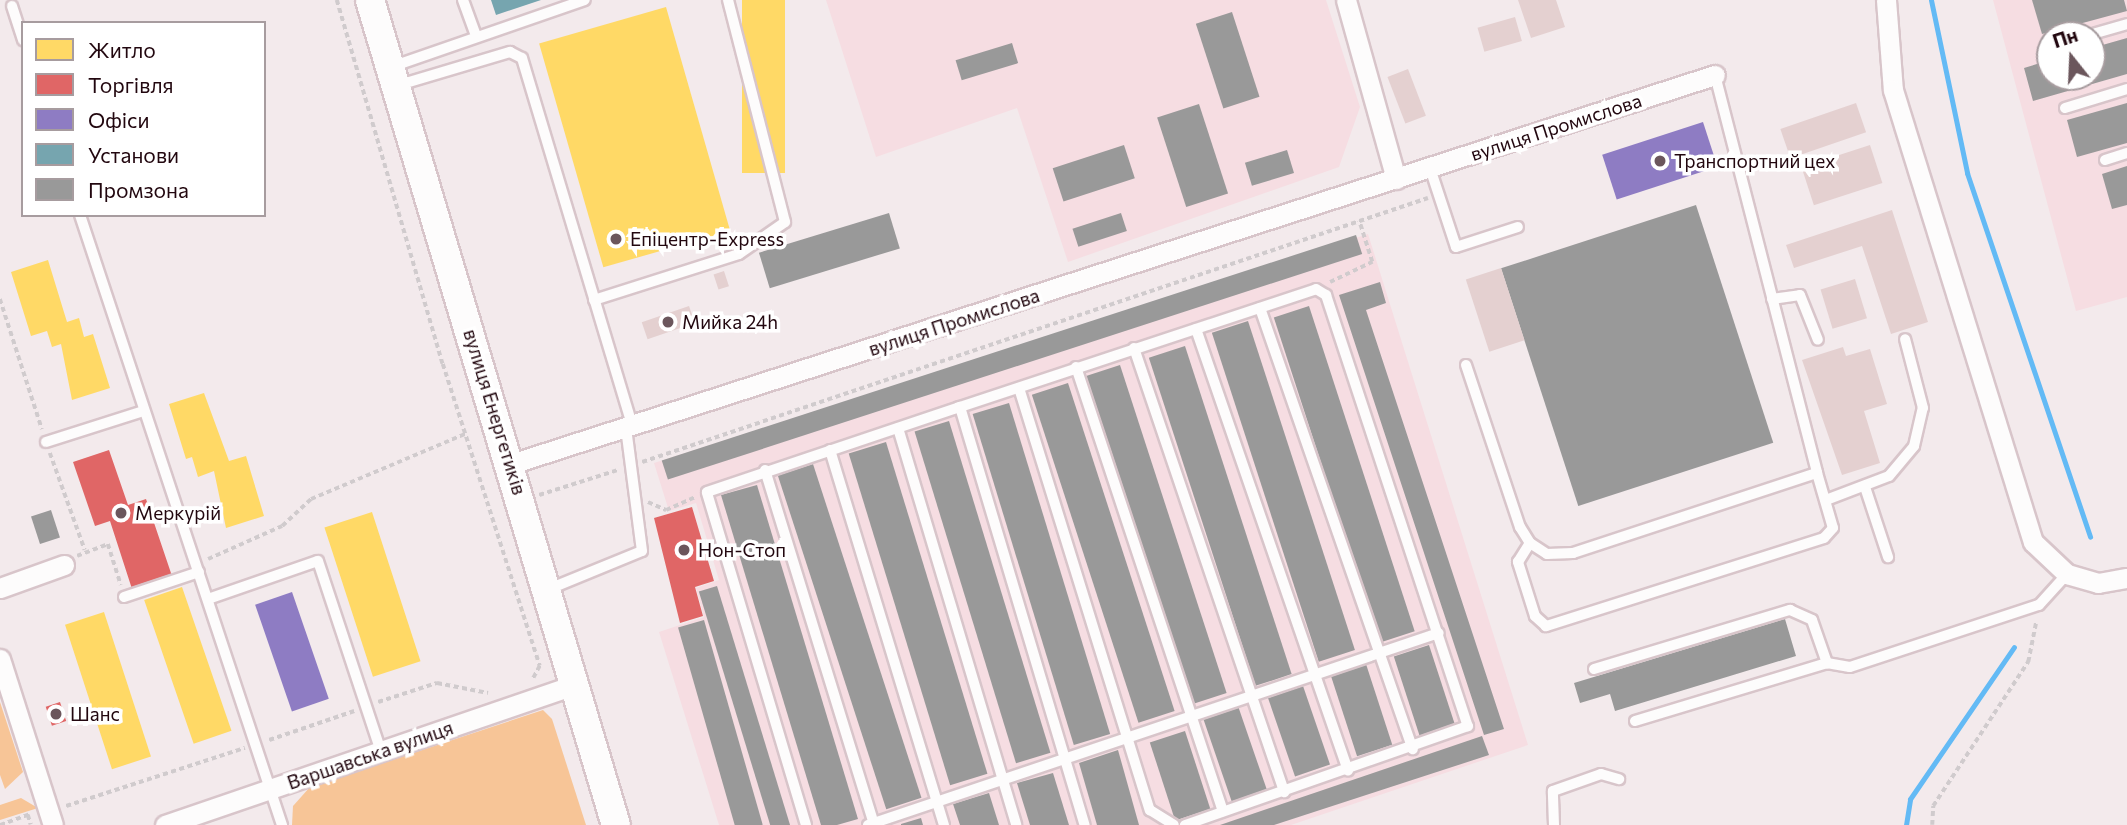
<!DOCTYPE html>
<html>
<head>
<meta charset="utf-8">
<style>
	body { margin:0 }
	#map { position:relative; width:2127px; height:825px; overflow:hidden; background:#f3eaec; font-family:Commissioner,sans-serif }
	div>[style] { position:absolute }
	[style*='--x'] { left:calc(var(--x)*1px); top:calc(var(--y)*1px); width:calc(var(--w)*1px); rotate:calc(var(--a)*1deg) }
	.built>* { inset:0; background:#f6dde2 }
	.green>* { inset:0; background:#f7c597 }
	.homes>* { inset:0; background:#ffd966; transform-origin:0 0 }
	.shops>* { inset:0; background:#e06666; transform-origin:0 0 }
	.offices>* { inset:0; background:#8e7cc3; transform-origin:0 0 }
	.public>* { inset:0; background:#76a5af }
	.industry>* { inset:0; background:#999; transform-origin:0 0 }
	.stream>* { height:5px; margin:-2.5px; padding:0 2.5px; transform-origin:2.5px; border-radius:2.5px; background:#63baf5 }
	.building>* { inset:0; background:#e4d0d0; transform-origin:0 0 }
	.path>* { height:3.5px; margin-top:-1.75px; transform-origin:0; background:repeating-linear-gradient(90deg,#d0cbcd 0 5px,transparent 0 8.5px) }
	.roads { filter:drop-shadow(2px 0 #d8c5ca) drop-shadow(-2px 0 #d8c5ca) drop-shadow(0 2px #d8c5ca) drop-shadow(0 -2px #d8c5ca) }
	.lane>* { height:10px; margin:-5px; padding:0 5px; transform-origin:5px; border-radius:5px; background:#fdfcfc }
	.street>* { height:19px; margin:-9.5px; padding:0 9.5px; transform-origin:9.5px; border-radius:9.5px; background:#fdfcfc }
	.secondary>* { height:28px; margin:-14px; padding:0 14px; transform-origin:14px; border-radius:14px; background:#fdfcfc }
	.dots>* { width:19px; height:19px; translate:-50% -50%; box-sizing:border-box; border:4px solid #fff; border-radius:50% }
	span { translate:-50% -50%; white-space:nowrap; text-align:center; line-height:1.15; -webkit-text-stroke:7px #fff; paint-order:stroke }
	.street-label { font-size:19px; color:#22070f }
	.poi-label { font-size:19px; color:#22070f }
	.left { translate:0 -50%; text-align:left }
	.legend { position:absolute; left:21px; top:21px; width:245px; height:196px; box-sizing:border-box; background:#fff; border:2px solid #a79c9f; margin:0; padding:9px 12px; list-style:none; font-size:21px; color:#22070f }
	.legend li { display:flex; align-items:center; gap:14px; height:35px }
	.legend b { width:35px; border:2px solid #a79c9f }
	.north { position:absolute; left:2036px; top:21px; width:70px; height:70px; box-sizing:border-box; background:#fff; border:2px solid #a79c9f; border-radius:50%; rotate:342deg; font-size:19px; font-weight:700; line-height:28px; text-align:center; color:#22070f }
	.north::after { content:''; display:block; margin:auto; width:24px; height:32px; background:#6b565c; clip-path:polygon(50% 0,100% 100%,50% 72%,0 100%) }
</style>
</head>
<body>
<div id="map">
	<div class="built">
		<i style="clip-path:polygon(826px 0,1326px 0,1360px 107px,1339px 167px,1068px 262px,1017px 108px,876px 157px)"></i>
		<i style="clip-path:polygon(evenodd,1993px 0,2127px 0,2127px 297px,2076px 311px,1993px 0,2050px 35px,2092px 35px,2092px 77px,2050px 77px,2050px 35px)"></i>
		<i style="clip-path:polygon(1368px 234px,1528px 745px,1291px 825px,719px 825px,659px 632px,704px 617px,696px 588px,719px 580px,696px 503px,669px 511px,654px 463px)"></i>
	</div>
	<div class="green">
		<i style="clip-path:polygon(0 702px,23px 772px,5px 789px,0 775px)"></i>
		<i style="clip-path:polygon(543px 710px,552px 719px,586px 825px,292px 825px,293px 806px,310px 787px)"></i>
		<i style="clip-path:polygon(21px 798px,38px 808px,0 820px,0 805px)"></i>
	</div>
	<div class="homes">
		<i style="left:742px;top:0;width:43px;height:173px"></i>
		<i style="left:666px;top:7px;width:233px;height:132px;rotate:74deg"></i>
		<i style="clip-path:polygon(48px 260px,67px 322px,79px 318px,84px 337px,93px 334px,110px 388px,72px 400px,61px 344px,52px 347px,47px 331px,31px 336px,11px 272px)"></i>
		<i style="clip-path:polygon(204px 393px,229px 461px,246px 456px,264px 516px,226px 528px,214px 471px,198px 477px,192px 457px,186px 459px,169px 404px)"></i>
		<i style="left:372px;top:512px;width:157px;height:50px;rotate:72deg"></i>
		<i style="left:182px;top:587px;width:152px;height:40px;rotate:71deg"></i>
		<i style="left:104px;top:612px;width:152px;height:41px;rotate:72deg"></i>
	</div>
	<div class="shops">
		<i style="clip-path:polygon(109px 450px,128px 505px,146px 499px,172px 576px,132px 589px,110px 521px,95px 526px,73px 462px)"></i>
		<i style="clip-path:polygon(692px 507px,714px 581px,695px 587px,703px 616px,680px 623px,654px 518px)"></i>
		<i style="left:60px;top:702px;width:20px;height:15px;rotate:72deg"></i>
	</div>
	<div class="offices">
		<i style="left:1703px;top:122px;width:47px;height:106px;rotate:72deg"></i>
		<i style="left:292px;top:592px;width:113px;height:39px;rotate:71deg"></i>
	</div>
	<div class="public">
		<i style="clip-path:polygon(491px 0,541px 0,496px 15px)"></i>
	</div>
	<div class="industry">
		<i style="clip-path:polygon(2032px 0,2124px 0,2127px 11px,2042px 34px)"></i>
		<i style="left:1232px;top:12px;width:89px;height:38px;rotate:72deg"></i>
		<i style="clip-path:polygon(2127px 38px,2127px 74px,2033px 101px,2024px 68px,2050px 60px,2050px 77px,2092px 77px,2092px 48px)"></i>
		<i style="left:1012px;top:43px;width:21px;height:59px;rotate:73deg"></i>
		<i style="clip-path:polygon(2127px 103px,2127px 143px,2077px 157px,2067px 120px)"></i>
		<i style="left:1199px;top:104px;width:94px;height:44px;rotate:72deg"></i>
		<i style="left:1124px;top:145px;width:35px;height:75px;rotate:72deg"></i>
		<i style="left:1287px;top:150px;width:24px;height:44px;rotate:73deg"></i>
		<i style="clip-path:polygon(2127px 166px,2127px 205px,2112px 209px,2102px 174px)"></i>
		<i style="left:1696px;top:205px;width:250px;height:205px;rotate:72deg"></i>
		<i style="left:889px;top:213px;width:37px;height:136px;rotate:73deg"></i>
		<i style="left:1121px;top:213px;width:19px;height:51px;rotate:72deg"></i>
		<i style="left:1356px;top:235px;width:20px;height:730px;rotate:72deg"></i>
		<i style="clip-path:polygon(1380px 282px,1386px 303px,1366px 310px,1504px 729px,1484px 735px,1339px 295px)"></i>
		<i style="left:1309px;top:306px;width:342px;height:37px;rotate:72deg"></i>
		<i style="left:1248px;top:321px;width:346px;height:38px;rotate:72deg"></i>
		<i style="left:1185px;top:346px;width:345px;height:38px;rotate:72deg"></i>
		<i style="left:1120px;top:365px;width:345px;height:38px;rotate:72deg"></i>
		<i style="left:1068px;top:383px;width:345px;height:38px;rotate:72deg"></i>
		<i style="left:1009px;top:403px;width:346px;height:38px;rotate:73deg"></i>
		<i style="left:949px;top:421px;width:347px;height:36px;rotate:73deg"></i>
		<i style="left:886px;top:442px;width:347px;height:39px;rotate:73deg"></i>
		<i style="left:813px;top:464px;width:351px;height:37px;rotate:72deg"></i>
		<i style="clip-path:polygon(757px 485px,858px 819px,837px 825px,821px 825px,721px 495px)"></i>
		<i style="left:51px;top:510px;width:29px;height:21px;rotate:72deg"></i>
		<i style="left:717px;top:586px;width:250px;height:19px;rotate:73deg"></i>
		<i style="clip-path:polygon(1785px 619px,1796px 656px,1615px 711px,1610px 694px,1580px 703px,1574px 683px)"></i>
		<i style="left:704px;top:620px;width:213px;height:27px;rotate:74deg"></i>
		<i style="left:1429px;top:645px;width:85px;height:37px;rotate:72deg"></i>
		<i style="left:1366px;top:664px;width:85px;height:37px;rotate:72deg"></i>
		<i style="left:1303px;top:686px;width:83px;height:37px;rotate:71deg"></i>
		<i style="left:1238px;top:706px;width:90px;height:37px;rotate:71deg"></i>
		<i style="left:1185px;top:731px;width:82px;height:37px;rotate:72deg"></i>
		<i style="clip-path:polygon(1482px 736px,1489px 755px,1274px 825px,1220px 825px)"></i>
		<i style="clip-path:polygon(1118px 750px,1139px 825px,1097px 825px,1079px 763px)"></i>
		<i style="clip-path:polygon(1053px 773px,1069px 825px,1030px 825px,1017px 783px)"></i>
		<i style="clip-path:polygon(989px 793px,999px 825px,960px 825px,953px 804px)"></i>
		<i style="clip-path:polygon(921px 818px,923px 825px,901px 825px,901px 824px)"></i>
	</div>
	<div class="stream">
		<i style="--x:1931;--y:0;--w:177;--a:78.2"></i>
		<i style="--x:1967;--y:173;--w:384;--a:71.3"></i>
		<i style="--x:1906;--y:825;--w:26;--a:-81"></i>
		<i style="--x:1910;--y:799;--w:184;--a:-55.6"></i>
	</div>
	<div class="building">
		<i style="clip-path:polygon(1518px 0,1556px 0,1565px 27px,1531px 38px)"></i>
		<i style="left:1515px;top:17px;width:25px;height:39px;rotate:74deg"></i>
		<i style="left:1408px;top:69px;width:50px;height:22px;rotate:69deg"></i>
		<i style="left:1856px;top:103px;width:31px;height:80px;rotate:71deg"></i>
		<i style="left:1870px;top:145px;width:40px;height:72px;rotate:72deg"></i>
		<i style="clip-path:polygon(1892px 210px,1928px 322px,1891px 334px,1862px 246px,1794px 268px,1786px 245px)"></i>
		<i style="left:1501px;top:268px;width:76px;height:37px;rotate:72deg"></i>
		<i style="left:724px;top:271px;width:16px;height:11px;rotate:72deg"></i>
		<i style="left:1855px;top:279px;width:41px;height:36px;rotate:73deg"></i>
		<i style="left:689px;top:306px;width:18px;height:50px;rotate:71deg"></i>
		<i style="clip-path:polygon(1843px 347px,1846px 356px,1870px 349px,1887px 404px,1864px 411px,1880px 463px,1842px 475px,1802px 360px)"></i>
	</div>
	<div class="path">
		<i style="--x:337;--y:0;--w:379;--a:73.8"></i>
		<i style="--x:443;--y:364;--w:317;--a:72.2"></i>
		<i style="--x:540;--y:666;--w:15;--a:118"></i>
		<i style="--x:1330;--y:282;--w:47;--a:-25.5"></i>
		<i style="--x:1372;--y:262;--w:43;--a:-107.6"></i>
		<i style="--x:0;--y:299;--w:137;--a:72.1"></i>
		<i style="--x:50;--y:453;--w:103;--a:70.2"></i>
		<i style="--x:642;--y:462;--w:829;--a:-18.57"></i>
		<i style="--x:539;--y:495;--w:83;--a:-17.6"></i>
		<i style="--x:648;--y:502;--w:20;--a:24"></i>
		<i style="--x:666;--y:510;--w:32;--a:-24"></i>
		<i style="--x:77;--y:556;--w:33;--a:-21"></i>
		<i style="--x:108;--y:544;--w:43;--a:72.4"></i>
		<i style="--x:208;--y:559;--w:81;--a:-24"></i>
		<i style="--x:282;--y:526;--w:40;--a:-43"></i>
		<i style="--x:311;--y:499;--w:167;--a:-22.9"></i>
		<i style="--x:378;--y:702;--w:62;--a:-17.9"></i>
		<i style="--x:437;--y:683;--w:52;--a:11.1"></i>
		<i style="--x:269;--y:740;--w:90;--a:-18.8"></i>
		<i style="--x:66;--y:806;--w:188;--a:-18"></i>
		<i style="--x:28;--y:815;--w:10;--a:73"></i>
		<i style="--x:0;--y:825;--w:33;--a:-20"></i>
		<i style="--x:1932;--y:825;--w:19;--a:-87"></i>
		<i style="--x:1933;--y:806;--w:173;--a:-56.6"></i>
		<i style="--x:2028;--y:662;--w:41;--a:-78.7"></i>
	</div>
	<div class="roads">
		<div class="lane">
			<i style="--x:463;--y:0;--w:38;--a:70"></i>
			<i style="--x:12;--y:6;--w:36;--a:72"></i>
			<i style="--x:2089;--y:35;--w:40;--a:-16"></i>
			<i style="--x:2048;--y:47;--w:2;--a:-27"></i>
			<i style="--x:391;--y:67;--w:205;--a:-19.1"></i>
			<i style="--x:1715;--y:75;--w:411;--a:75.6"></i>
			<i style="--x:399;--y:85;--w:116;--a:-16.6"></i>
			<i style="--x:510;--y:52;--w:13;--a:27"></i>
			<i style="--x:522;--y:58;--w:383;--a:73.3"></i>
			<i style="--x:2065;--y:108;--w:65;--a:-17"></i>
			<i style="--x:2105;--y:160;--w:23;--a:-18"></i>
			<i style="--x:1430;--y:168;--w:83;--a:71.8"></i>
			<i style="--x:1456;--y:247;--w:65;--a:-17.9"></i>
			<i style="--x:80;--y:215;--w:643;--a:71.68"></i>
			<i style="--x:1772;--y:299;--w:28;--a:-8"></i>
			<i style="--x:1800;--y:295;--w:48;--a:68.2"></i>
			<i style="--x:594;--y:300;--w:152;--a:-17.6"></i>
			<i style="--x:739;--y:254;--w:56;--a:-34.8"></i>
			<i style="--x:785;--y:222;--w:229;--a:-104.4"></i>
			<i style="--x:1260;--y:308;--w:467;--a:70.9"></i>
			<i style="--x:1196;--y:329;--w:467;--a:71"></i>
			<i style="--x:1134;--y:348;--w:469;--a:71.3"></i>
			<i style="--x:1466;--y:365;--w:171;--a:71.6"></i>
			<i style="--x:1520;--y:527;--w:19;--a:58"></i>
			<i style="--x:1530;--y:543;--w:20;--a:33"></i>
			<i style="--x:1547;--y:554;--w:26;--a:-2"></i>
			<i style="--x:1573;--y:553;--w:257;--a:-18.2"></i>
			<i style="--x:1817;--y:473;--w:57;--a:73.8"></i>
			<i style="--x:1833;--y:528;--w:13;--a:132"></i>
			<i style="--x:1824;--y:538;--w:292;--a:162.4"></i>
			<i style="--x:1546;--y:626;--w:15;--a:-138"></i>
			<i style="--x:1535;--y:616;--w:57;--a:-107.5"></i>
			<i style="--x:1518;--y:562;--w:22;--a:-58"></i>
			<i style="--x:1076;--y:367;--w:468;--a:71.7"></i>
			<i style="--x:1019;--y:388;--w:442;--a:72.8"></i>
			<i style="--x:1150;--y:810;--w:28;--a:32"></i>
			<i style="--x:960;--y:407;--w:375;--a:-18.3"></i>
			<i style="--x:1316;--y:289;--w:12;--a:31"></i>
			<i style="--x:1326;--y:295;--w:454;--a:71.8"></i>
			<i style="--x:1468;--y:726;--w:300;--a:160.7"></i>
			<i style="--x:898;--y:428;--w:414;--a:73.4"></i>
			<i style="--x:46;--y:442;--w:103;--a:-17.6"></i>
			<i style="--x:830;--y:450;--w:392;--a:73.1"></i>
			<i style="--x:765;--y:470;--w:371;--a:72.9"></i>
			<i style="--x:1865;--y:487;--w:74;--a:71.8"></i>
			<i style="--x:1826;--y:500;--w:67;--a:-20.9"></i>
			<i style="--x:1889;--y:476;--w:39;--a:-50"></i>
			<i style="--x:1914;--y:446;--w:39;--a:-77"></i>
			<i style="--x:1923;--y:408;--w:71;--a:-104.6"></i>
			<i style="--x:549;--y:589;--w:100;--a:-22.2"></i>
			<i style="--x:642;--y:551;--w:124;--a:-97.4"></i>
			<i style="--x:124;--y:597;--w:79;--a:-18.4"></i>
			<i style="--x:208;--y:599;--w:116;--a:-19.1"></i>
			<i style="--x:318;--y:561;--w:201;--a:71.7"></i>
			<i style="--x:1594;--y:669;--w:205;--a:-16.8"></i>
			<i style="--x:1790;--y:610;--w:24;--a:24"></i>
			<i style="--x:1812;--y:620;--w:46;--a:70.8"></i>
			<i style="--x:1635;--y:721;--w:201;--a:-16.8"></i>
			<i style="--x:1827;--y:663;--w:23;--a:10"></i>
			<i style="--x:1850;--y:667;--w:199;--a:-18.2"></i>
			<i style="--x:2039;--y:605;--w:42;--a:-47.9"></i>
			<i style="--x:806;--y:825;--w:347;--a:-106.6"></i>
			<i style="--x:707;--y:492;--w:267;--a:-18.6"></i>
			<i style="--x:960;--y:407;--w:436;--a:73.4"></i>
			<i style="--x:868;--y:825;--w:602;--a:-18.59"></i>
			<i style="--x:1554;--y:825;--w:34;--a:-92"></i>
			<i style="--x:1553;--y:791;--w:51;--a:-19.5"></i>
			<i style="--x:1601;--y:774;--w:19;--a:16"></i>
		</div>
		<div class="street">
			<i style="--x:1346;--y:0;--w:186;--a:74.4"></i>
			<i style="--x:1886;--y:0;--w:90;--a:85.6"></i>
			<i style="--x:1893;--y:90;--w:473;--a:72.8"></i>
			<i style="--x:2033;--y:542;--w:47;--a:43.3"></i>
			<i style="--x:2067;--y:574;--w:32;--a:16"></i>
			<i style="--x:2098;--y:583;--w:29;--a:-10"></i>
			<i style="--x:511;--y:464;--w:1265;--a:-17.91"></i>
			<i style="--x:0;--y:588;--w:68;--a:-19.8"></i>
			<i style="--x:0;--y:659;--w:174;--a:72.3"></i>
			<i style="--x:165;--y:825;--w:435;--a:-18.9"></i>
		</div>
		<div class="secondary">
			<i style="--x:370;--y:0;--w:861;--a:73.4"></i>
		</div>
	</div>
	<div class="dots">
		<i style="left:1660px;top:161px;background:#6b565c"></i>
		<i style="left:616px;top:239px;background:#6b565c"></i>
		<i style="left:668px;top:322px;background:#6b565c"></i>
		<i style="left:121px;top:513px;background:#6b565c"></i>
		<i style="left:684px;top:550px;background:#6b565c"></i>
		<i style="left:56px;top:714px;background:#6b565c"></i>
	</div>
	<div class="street-label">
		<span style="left:1556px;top:127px;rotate:-18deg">вулиця Промислова</span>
		<span style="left:954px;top:322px;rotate:-18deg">вулиця Промислова</span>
		<span style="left:495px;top:412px;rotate:73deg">вулиця Енергетиків</span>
		<span style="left:370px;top:755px;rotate:-19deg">Варшавська вулиця</span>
	</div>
	<div class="poi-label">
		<span class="left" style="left:1674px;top:161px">Транспортний цех</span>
		<span class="left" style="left:630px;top:239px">Епіцентр-Express</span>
		<span class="left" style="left:682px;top:322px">Мийка 24һ</span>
		<span class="left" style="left:135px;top:513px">Меркурій</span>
		<span class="left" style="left:698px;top:550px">Нон-Стоп</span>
		<span class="left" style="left:70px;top:714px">Шанс</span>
	</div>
	<ul class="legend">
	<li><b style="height:19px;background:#ffd966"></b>Житло</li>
	<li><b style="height:19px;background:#e06666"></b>Торгівля</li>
	<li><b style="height:19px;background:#8e7cc3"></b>Офіси</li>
	<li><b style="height:19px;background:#76a5af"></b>Установи</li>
	<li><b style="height:19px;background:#999"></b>Промзона</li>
	</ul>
	<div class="north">Пн</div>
</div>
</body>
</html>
